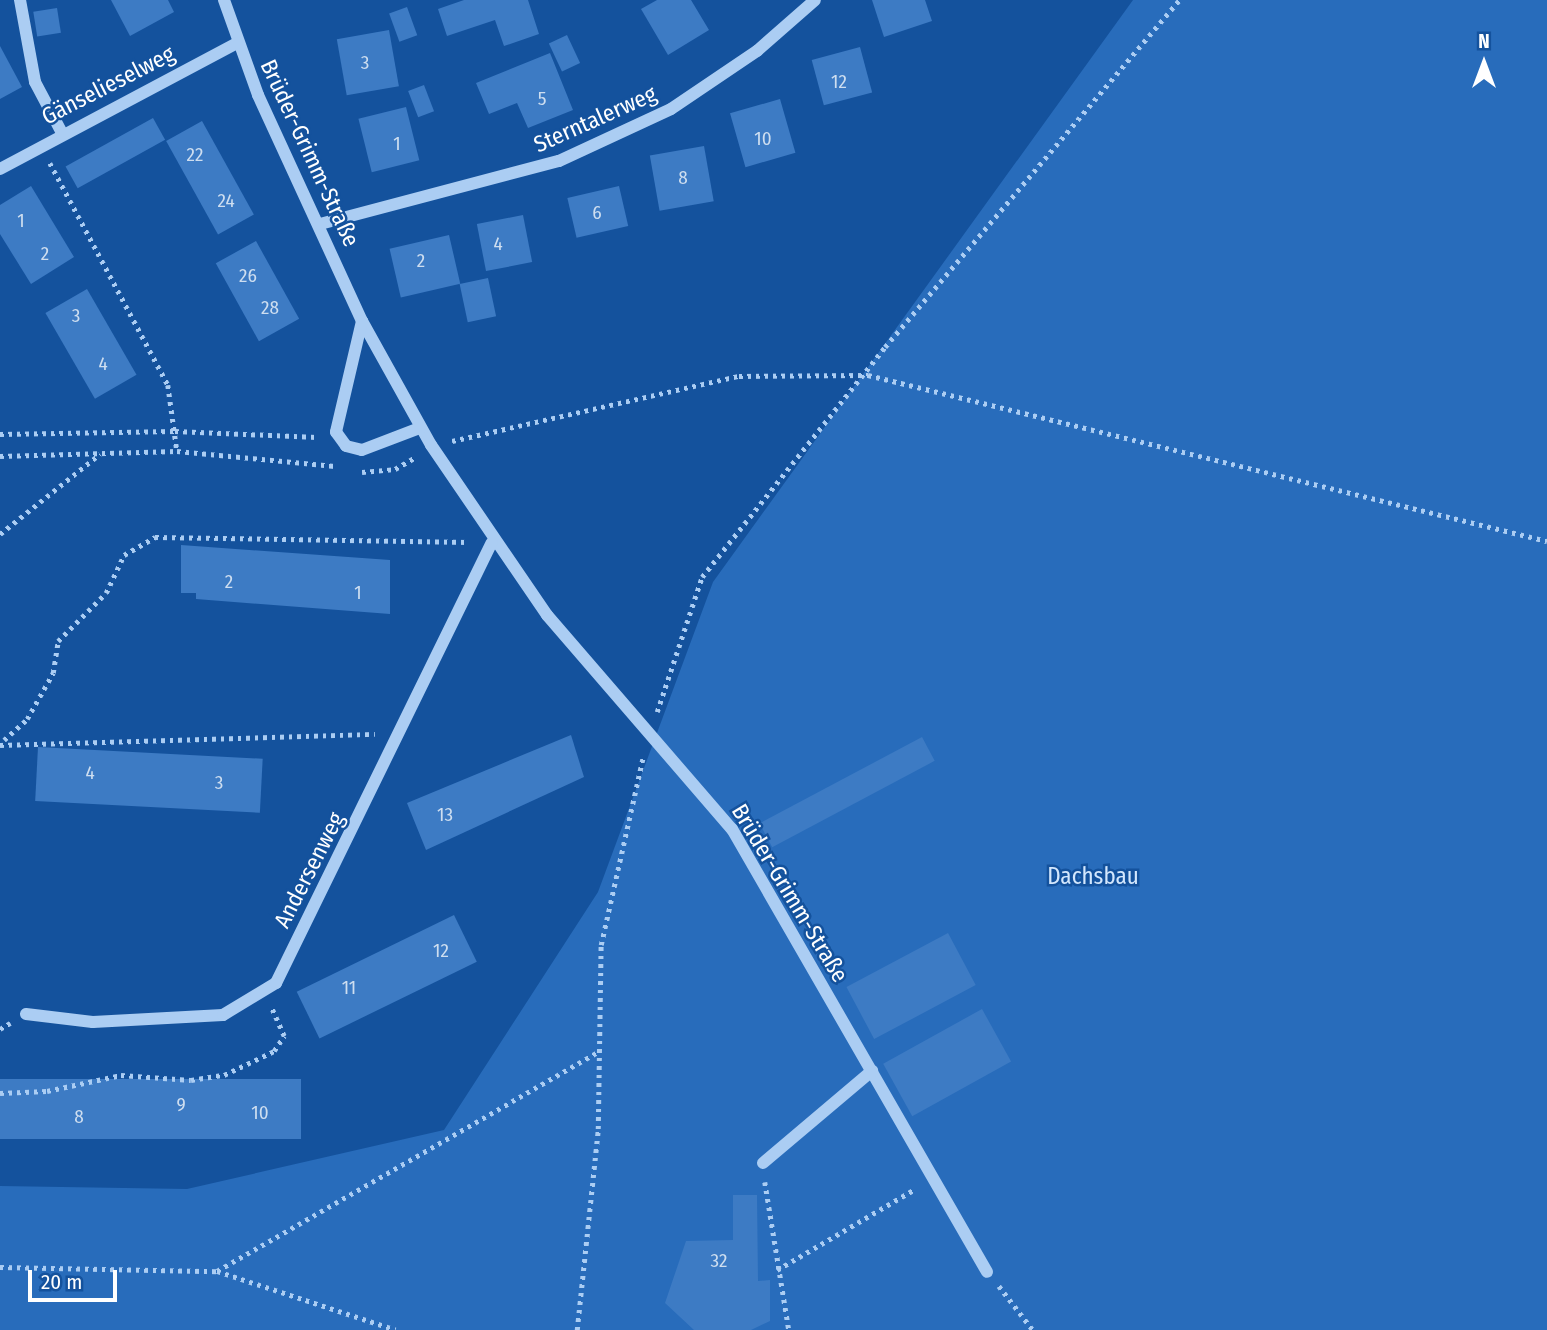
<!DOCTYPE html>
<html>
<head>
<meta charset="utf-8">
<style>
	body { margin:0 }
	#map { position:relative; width:1547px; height:1330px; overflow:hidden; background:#14529d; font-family:"Fira Sans Condensed",sans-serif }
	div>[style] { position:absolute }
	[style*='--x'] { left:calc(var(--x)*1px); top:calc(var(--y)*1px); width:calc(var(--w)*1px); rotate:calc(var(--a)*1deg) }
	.green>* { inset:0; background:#286cbb }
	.building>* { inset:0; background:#3d7bc4; transform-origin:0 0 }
	.path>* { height:4.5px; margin-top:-2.25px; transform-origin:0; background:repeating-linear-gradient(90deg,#abcdf3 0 3.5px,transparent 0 8.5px) }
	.minor>* { height:12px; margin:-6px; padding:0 6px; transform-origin:6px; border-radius:6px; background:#abcdf3 }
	span { translate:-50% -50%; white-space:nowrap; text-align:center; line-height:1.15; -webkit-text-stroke:5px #14529d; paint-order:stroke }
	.number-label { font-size:19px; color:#cedef0 }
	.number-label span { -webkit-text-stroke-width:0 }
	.street-label { font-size:23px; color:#fff }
	.park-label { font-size:23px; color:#d3e7fd }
	.north { position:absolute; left:1449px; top:28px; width:70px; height:70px; -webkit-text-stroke:5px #14529d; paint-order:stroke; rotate:0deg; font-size:19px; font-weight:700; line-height:28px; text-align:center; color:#fff }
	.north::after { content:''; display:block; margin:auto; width:24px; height:32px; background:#fff; clip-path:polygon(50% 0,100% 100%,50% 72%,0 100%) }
	.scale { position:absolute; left:28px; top:1270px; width:89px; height:32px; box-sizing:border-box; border:4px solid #fff; border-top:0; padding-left:9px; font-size:21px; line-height:24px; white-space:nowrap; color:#fff; -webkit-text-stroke:5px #14529d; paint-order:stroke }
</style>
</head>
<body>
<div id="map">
	<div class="green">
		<i style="clip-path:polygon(1133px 0,1547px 0,1547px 1330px,0 1330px,0 1186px,187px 1189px,444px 1130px,598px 892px,713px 582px)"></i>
	</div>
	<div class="building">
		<i style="clip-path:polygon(111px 0,168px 0,174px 12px,130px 36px)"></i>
		<i style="clip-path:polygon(464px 0,528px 0,539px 34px,504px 46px,495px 20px,447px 36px,438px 9px)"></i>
		<i style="clip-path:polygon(657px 0,691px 0,709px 30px,668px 55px,641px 9px)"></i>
		<i style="clip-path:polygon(872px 0,925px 0,932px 21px,884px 37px)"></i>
		<i style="left:407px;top:7px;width:30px;height:19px;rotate:70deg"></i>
		<i style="left:57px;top:8px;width:25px;height:24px;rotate:81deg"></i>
		<i style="left:389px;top:30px;width:57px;height:53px;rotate:80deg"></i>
		<i style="left:567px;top:35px;width:31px;height:20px;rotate:65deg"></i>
		<i style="clip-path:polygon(0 46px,22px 87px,0 99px)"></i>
		<i style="left:860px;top:47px;width:47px;height:50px;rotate:75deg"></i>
		<i style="clip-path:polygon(550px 53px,573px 110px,528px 128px,517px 103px,489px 114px,476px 83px)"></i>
		<i style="left:424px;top:85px;width:28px;height:17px;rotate:69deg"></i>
		<i style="left:780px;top:99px;width:56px;height:52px;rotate:74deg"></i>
		<i style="left:406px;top:107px;width:55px;height:49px;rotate:76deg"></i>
		<i style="left:153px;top:118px;width:25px;height:100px;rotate:61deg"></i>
		<i style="left:202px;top:121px;width:107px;height:41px;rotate:61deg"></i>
		<i style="left:704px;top:146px;width:56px;height:55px;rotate:80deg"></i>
		<i style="clip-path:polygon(31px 186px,74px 257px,31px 284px,0 234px,0 205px)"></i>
		<i style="left:619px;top:186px;width:41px;height:53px;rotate:77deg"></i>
		<i style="left:523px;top:215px;width:48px;height:47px;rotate:79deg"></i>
		<i style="left:449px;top:235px;width:50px;height:61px;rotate:77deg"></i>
		<i style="left:256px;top:241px;width:89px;height:46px;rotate:61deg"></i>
		<i style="left:488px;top:278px;width:39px;height:29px;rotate:78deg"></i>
		<i style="left:87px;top:289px;width:99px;height:48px;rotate:60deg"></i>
		<i style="clip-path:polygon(181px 545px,390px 560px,390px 614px,196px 599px,196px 593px,181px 593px)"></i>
		<i style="clip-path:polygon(571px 735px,584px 777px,426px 850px,407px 803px)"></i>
		<i style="left:922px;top:737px;width:27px;height:184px;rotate:62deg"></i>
		<i style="left:38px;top:747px;width:225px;height:54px;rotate:3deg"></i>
		<i style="left:454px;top:915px;width:52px;height:175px;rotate:64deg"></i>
		<i style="left:948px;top:933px;width:59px;height:115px;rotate:62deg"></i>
		<i style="left:982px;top:1009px;width:60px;height:113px;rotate:61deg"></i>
		<i style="left:301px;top:1079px;width:60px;height:302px;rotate:90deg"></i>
		<i style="clip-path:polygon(733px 1195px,757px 1195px,758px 1281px,770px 1280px,770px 1321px,751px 1330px,694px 1330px,665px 1303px,686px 1241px,733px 1240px)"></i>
	</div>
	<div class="path">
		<i style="--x:50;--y:163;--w:251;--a:62"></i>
		<i style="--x:168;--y:385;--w:67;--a:82.2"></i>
		<i style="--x:0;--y:434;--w:175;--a:-1"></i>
		<i style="--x:175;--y:431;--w:142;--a:2.4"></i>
		<i style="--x:452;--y:441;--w:294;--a:-12.8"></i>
		<i style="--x:739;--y:376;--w:129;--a:-0.4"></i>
		<i style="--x:868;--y:375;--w:699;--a:13.74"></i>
		<i style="--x:0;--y:456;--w:177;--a:-1.6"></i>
		<i style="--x:177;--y:451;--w:161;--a:5.4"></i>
		<i style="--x:362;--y:472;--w:33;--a:-5"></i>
		<i style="--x:395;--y:469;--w:24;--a:-30"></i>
		<i style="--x:0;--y:534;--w:128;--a:-38.7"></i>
		<i style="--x:657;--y:712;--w:142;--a:-71.6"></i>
		<i style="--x:702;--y:577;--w:294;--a:-51.5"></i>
		<i style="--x:885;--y:347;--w:455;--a:-49.7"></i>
		<i style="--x:4;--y:740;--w:31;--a:-42"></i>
		<i style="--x:27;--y:719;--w:53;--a:-60.5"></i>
		<i style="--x:53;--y:673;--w:32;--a:-81"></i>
		<i style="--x:58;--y:641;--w:68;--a:-45"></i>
		<i style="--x:106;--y:593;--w:42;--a:-64.7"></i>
		<i style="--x:124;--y:555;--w:36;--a:-30"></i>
		<i style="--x:155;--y:537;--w:314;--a:0.9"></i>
		<i style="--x:0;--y:745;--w:375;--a:-1.7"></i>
		<i style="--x:0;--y:1029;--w:12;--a:-31"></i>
		<i style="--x:0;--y:1093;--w:47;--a:-2.4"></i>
		<i style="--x:47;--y:1091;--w:76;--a:-12.2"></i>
		<i style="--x:121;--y:1075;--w:70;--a:4.1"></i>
		<i style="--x:191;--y:1080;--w:33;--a:-9"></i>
		<i style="--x:224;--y:1075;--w:55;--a:-25.6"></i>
		<i style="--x:274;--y:1051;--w:18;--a:-56"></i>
		<i style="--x:284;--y:1036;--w:32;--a:-114"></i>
		<i style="--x:765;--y:1182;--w:150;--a:80.8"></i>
		<i style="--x:0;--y:1267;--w:217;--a:1.1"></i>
		<i style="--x:217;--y:1271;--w:188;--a:18.2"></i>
		<i style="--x:777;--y:1270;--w:160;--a:-30.4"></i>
		<i style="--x:217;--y:1271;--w:441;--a:-29.9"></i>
		<i style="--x:999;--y:1286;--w:56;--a:52.3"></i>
		<i style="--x:577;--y:1330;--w:202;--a:-84"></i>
		<i style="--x:598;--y:1129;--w:184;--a:-89.1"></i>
		<i style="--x:601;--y:945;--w:193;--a:-77.4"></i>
	</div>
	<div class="minor">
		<i style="--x:20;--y:0;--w:83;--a:79.6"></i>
		<i style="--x:35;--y:82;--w:58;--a:62.1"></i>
		<i style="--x:224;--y:0;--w:101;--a:70.3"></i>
		<i style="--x:258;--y:95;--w:249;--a:65.3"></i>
		<i style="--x:362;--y:321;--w:142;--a:60.9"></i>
		<i style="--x:431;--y:445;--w:206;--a:55.7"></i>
		<i style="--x:547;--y:615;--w:283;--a:49.2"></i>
		<i style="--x:732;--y:829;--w:511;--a:60.07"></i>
		<i style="--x:0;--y:169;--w:268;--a:-28"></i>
		<i style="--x:320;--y:224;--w:247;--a:-14.8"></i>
		<i style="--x:559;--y:161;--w:123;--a:-24.9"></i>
		<i style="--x:671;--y:109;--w:104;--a:-34"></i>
		<i style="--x:757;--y:51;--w:77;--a:-41.3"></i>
		<i style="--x:362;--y:321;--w:114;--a:103.2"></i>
		<i style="--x:336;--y:432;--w:17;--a:54"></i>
		<i style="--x:346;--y:446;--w:16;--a:14"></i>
		<i style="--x:362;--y:450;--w:62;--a:-20.8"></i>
		<i style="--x:26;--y:1014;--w:67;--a:6.8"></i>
		<i style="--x:93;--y:1022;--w:130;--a:-3.1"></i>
		<i style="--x:223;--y:1015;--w:62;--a:-31.1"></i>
		<i style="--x:276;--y:983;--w:490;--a:-63.9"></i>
		<i style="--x:763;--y:1163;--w:143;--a:-40.2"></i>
	</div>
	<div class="number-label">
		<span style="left:365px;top:63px">3</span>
		<span style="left:839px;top:82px">12</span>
		<span style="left:542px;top:99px">5</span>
		<span style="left:763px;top:139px">10</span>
		<span style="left:397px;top:144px">1</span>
		<span style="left:195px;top:155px">22</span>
		<span style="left:683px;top:178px">8</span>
		<span style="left:226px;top:201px">24</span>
		<span style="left:597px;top:213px">6</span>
		<span style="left:21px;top:221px">1</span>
		<span style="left:498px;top:244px">4</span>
		<span style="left:45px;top:254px">2</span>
		<span style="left:421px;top:261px">2</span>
		<span style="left:248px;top:276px">26</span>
		<span style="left:270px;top:308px">28</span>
		<span style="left:76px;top:316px">3</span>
		<span style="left:103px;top:364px">4</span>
		<span style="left:229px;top:582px">2</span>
		<span style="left:358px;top:593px">1</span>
		<span style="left:90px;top:773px">4</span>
		<span style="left:219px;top:783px">3</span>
		<span style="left:445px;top:815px">13</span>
		<span style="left:441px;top:951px">12</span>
		<span style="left:349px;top:988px">11</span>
		<span style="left:181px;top:1105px">9</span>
		<span style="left:260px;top:1113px">10</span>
		<span style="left:79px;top:1117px">8</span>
		<span style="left:719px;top:1261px">32</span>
	</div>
	<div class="street-label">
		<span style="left:108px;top:85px;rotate:-27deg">Gänselieselweg</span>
		<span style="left:595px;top:119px;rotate:-24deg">Sterntalerweg</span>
		<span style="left:310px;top:153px;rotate:65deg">Brüder-Grimm-Straße</span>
		<span style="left:309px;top:870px;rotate:-63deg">Andersenweg</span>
		<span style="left:790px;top:893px;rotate:59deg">Brüder-Grimm-Straße</span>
	</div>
	<div class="park-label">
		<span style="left:1093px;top:876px">Dachsbau</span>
	</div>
	<div class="north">N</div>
	<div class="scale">20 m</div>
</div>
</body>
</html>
